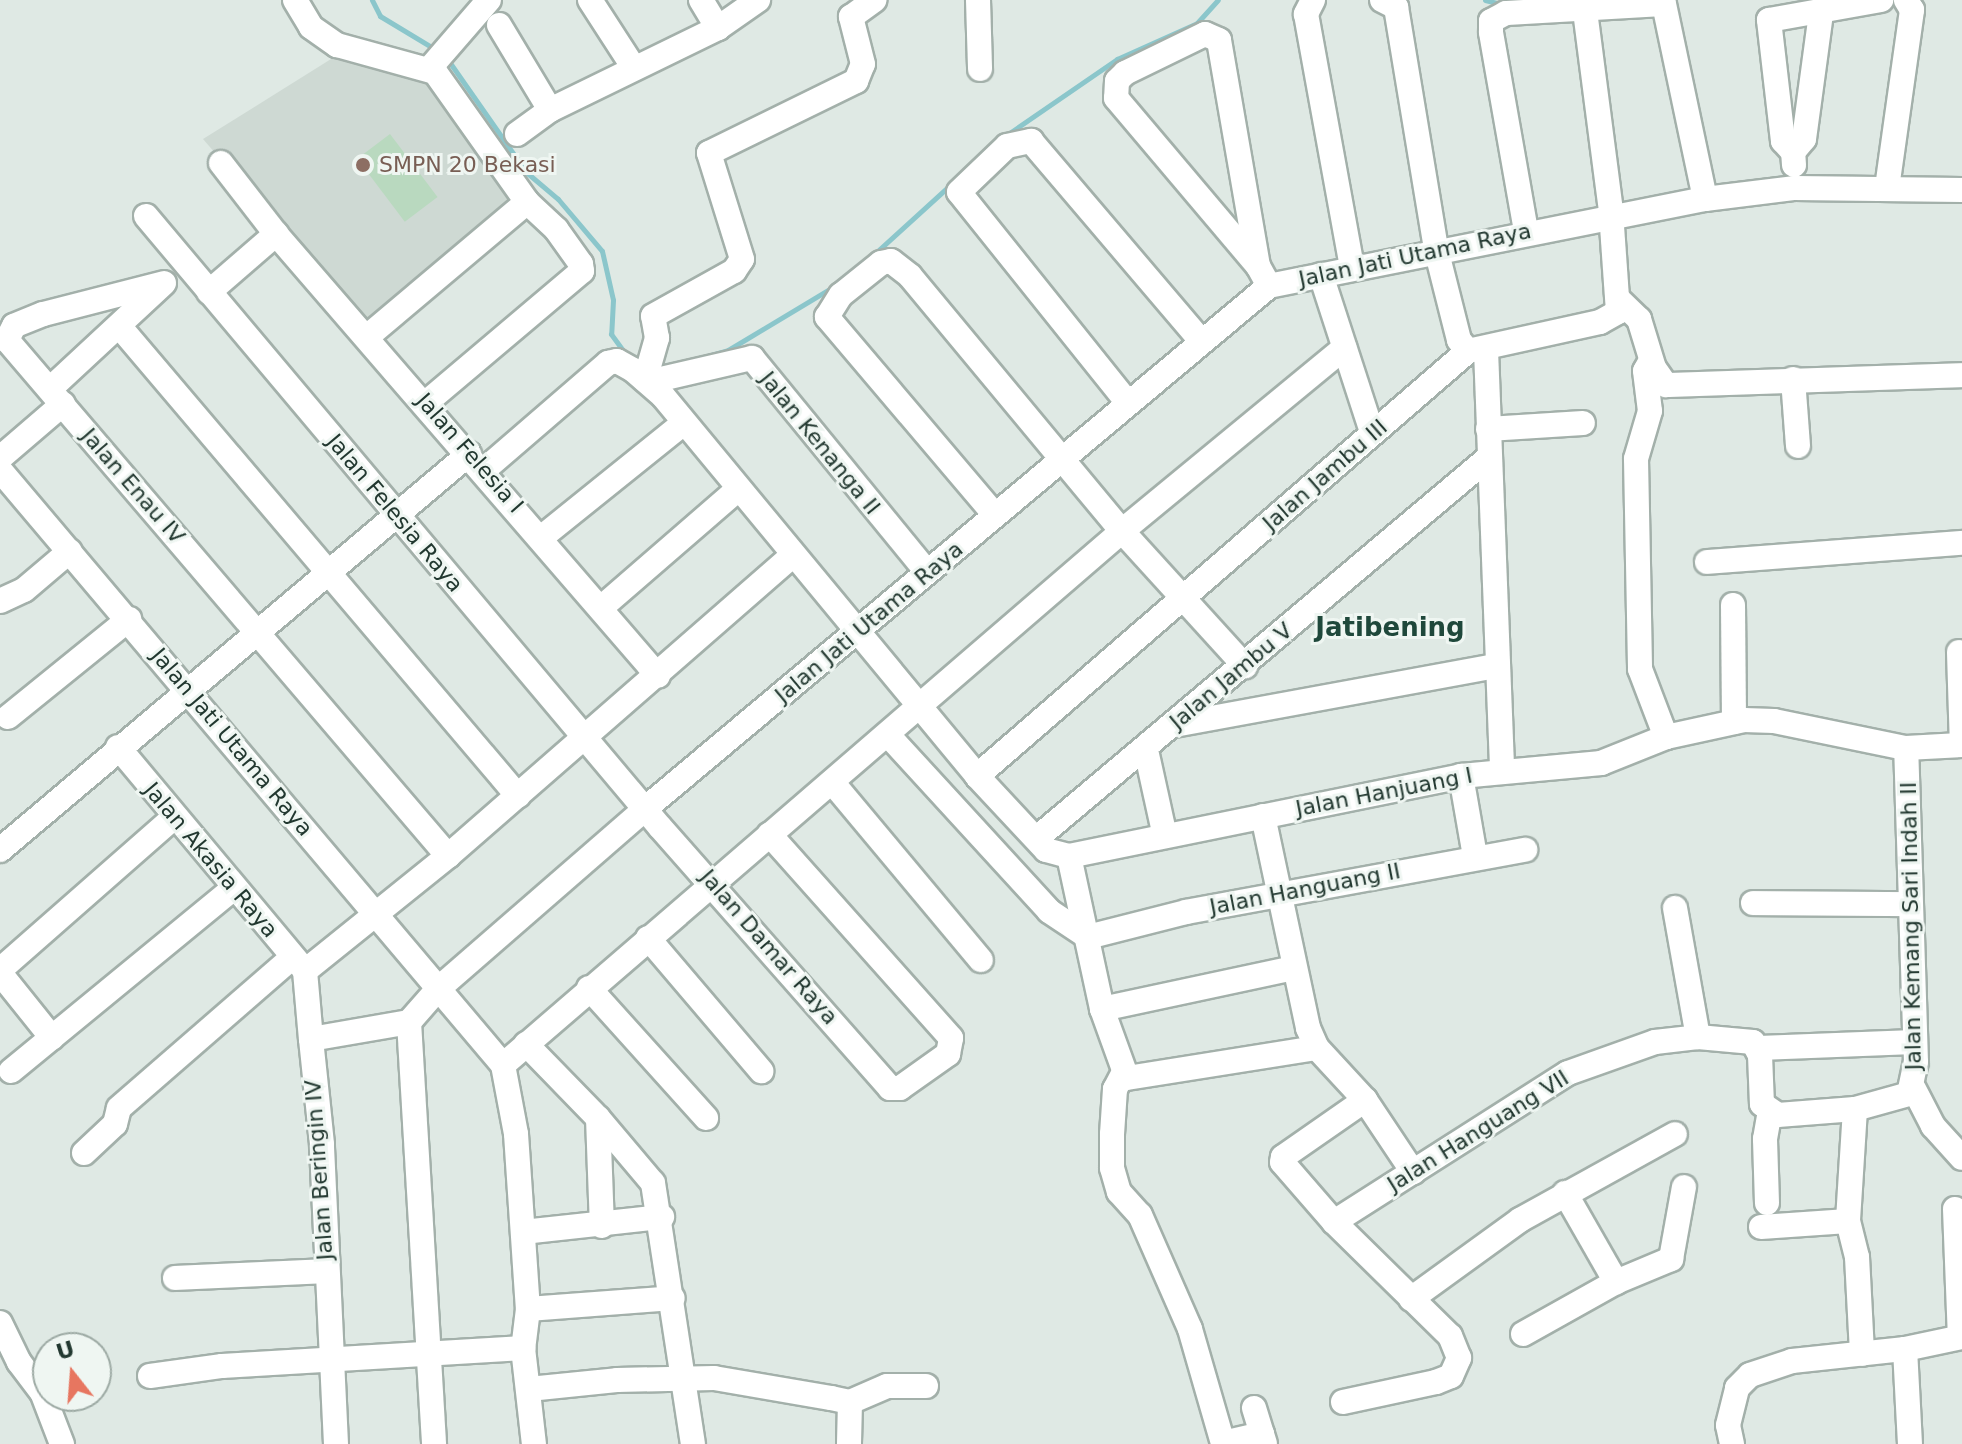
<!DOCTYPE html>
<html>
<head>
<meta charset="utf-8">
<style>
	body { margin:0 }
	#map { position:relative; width:1962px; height:1444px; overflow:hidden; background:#dfe9e4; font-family:"DejaVu Sans",sans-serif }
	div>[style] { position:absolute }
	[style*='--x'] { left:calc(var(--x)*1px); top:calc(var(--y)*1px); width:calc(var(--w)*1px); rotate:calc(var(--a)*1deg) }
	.built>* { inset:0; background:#ced9d3 }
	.green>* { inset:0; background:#b9d9bf; transform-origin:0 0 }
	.stream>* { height:5px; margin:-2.5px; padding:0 2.5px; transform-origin:2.5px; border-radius:2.5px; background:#8bc6cb }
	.roads { filter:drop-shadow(2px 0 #a3b0aa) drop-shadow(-2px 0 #a3b0aa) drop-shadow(0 2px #a3b0aa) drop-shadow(0 -2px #a3b0aa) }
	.minor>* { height:24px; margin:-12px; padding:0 12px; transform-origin:12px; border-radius:12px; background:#fff }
	.dots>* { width:22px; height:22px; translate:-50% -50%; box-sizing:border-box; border:4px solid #eff6f2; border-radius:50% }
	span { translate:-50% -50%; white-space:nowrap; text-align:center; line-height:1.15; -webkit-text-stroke:6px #eff6f2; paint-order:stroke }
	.education-label { font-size:22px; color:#785e54 }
	.left { translate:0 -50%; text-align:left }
	.street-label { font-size:22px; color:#223830 }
	.quarter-label { font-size:26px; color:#1f483b; font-weight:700 }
	.north { position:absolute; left:32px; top:1332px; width:80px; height:80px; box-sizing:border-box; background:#eff6f2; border:2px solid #9daaa4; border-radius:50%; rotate:343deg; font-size:22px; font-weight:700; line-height:32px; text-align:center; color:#223830 }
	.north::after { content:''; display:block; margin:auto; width:28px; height:36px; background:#e77660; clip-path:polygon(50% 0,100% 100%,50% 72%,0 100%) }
</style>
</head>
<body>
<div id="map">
	<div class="built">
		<i style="clip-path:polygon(363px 39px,421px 59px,520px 191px,364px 326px,203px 139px)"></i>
	</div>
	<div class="green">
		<i style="left:390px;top:134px;width:79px;height:41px;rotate:53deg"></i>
	</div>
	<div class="stream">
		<i style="--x:372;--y:0;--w:18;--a:63"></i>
		<i style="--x:380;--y:16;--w:68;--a:31.1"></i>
		<i style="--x:1485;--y:0;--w:16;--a:14"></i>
		<i style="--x:448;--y:60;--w:136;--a:55.1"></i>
		<i style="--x:526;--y:172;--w:42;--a:40.2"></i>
		<i style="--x:558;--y:199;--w:68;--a:49.8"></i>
		<i style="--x:602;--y:251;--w:50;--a:77.3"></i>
		<i style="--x:613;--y:300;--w:34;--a:93"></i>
		<i style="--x:611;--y:334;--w:27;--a:54"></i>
		<i style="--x:1005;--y:136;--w:136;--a:-34.5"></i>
		<i style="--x:1117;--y:59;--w:88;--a:-24.2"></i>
		<i style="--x:1197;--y:23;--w:31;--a:-48"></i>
		<i style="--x:965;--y:169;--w:34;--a:-43"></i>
		<i style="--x:872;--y:256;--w:105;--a:-42.3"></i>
		<i style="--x:697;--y:359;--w:32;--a:-16"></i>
		<i style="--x:728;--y:350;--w:126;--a:-31"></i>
	</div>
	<div class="roads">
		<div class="minor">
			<i style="--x:295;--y:0;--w:31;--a:59"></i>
			<i style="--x:311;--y:27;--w:32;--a:35"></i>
			<i style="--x:337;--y:45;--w:102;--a:15.4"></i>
			<i style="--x:435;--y:72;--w:159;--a:54.7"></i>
			<i style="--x:527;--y:202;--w:40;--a:43"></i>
			<i style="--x:556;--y:229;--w:43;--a:54.5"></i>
			<i style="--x:581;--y:264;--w:7;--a:82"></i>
			<i style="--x:582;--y:271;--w:204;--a:139.8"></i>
			<i style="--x:590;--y:0;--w:81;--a:57.1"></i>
			<i style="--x:701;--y:0;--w:33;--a:59"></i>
			<i style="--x:978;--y:0;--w:69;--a:88.3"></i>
			<i style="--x:1313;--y:0;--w:16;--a:117"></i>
			<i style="--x:1306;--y:14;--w:257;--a:79.7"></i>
			<i style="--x:1382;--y:0;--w:16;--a:27"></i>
			<i style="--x:1396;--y:7;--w:245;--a:80.6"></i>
			<i style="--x:1436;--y:249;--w:94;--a:75.8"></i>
			<i style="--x:1459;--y:340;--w:14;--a:51"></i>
			<i style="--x:499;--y:25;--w:99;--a:59"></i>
			<i style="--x:430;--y:68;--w:90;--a:-49.1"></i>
			<i style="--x:517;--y:134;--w:41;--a:-36"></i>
			<i style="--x:550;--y:110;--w:187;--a:-26"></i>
			<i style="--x:718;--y:28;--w:49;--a:-35"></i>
			<i style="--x:1793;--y:152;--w:15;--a:-132"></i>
			<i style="--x:1783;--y:141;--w:122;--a:-96.6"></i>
			<i style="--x:1769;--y:20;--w:114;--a:-10.1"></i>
			<i style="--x:221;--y:163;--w:90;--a:52.2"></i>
			<i style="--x:276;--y:234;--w:584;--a:49.16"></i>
			<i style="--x:1794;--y:165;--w:13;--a:-94"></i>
			<i style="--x:1793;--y:152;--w:17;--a:-50"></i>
			<i style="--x:1804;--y:139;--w:127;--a:-82.3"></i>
			<i style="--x:1887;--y:188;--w:180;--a:-82"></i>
			<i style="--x:1912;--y:10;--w:12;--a:-121"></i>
			<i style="--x:146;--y:216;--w:798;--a:49.93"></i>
			<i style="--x:660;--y:827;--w:348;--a:48.6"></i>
			<i style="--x:890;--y:1088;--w:10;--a:0"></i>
			<i style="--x:900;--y:1088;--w:59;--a:-35.3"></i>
			<i style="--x:948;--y:1054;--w:16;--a:-79"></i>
			<i style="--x:951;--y:1038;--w:273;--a:-131.7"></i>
			<i style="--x:1526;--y:231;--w:202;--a:-100"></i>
			<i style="--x:1491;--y:32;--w:11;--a:-90"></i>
			<i style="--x:1491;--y:21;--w:17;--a:-28"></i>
			<i style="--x:1506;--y:13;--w:158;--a:-3.3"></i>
			<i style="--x:1664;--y:4;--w:199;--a:78.1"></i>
			<i style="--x:1258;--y:266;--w:229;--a:-99.8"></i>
			<i style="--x:1219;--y:40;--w:15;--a:-157"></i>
			<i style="--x:1205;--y:34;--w:89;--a:154"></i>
			<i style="--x:1125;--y:73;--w:11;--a:135"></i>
			<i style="--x:1117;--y:81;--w:17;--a:93"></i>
			<i style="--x:1116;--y:98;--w:220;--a:49.8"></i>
			<i style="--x:1258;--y:266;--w:23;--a:61"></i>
			<i style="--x:1321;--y:275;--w:165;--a:72"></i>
			<i style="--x:164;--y:283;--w:125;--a:165.6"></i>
			<i style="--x:43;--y:314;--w:31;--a:158"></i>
			<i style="--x:14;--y:326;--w:16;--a:117"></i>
			<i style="--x:7;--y:340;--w:679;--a:49.48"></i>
			<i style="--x:209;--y:292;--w:89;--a:-40.9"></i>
			<i style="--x:1619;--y:300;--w:28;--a:44"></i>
			<i style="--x:1639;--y:319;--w:51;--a:73"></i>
			<i style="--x:1654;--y:368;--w:21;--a:55"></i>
			<i style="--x:1666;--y:385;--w:296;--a:-1.9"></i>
			<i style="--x:120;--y:327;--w:615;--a:49.68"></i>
			<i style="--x:368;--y:336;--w:208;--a:-40.1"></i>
			<i style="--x:1486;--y:350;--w:421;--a:87.8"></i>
			<i style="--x:1468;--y:351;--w:135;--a:-12.4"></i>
			<i style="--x:1600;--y:322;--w:21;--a:-29"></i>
			<i style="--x:1618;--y:312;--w:101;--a:-94"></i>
			<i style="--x:1611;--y:211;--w:201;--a:-97.4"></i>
			<i style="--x:1650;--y:362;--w:10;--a:119"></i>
			<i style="--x:1645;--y:371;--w:40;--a:82.9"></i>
			<i style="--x:1650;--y:411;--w:50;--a:106.3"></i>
			<i style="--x:1636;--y:459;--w:210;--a:88.9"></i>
			<i style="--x:1640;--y:669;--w:73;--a:69.1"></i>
			<i style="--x:1793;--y:379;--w:67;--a:85.7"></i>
			<i style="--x:645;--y:380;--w:44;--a:-74.1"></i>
			<i style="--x:657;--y:338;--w:22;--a:-100"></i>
			<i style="--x:653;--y:316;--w:93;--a:-29.1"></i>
			<i style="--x:734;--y:271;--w:14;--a:-56"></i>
			<i style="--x:742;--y:259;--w:111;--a:-107.3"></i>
			<i style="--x:709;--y:153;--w:164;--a:-26.1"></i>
			<i style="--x:856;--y:81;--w:18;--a:-68"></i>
			<i style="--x:863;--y:64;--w:49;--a:-104.3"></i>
			<i style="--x:851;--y:17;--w:29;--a:-36"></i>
			<i style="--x:648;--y:382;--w:107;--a:-13"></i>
			<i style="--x:752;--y:358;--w:276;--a:50.7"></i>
			<i style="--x:50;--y:389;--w:154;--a:-42.9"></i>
			<i style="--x:1128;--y:403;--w:270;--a:-128.7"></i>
			<i style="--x:959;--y:192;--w:66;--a:-43.8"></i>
			<i style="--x:1007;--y:146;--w:25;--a:-12"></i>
			<i style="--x:1031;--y:141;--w:262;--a:49.6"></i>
			<i style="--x:1488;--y:429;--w:95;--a:-3.6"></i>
			<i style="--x:0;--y:458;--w:83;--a:-40.6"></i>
			<i style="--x:0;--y:470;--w:779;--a:49.79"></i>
			<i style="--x:503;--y:1065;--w:70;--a:79.3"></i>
			<i style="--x:516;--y:1134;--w:175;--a:86.1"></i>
			<i style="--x:528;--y:1309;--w:39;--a:97"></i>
			<i style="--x:523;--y:1348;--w:97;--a:83.5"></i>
			<i style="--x:484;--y:470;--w:164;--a:-40.8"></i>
			<i style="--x:608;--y:363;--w:9;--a:-13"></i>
			<i style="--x:617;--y:361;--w:18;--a:29"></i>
			<i style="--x:633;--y:370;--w:40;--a:41"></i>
			<i style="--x:663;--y:396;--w:493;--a:50.4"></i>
			<i style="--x:977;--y:776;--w:101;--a:47"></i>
			<i style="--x:1046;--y:850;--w:24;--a:15"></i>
			<i style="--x:1069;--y:856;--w:400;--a:-11.5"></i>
			<i style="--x:1461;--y:776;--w:141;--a:-5.3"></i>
			<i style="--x:1601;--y:763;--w:70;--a:-21.8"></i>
			<i style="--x:1666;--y:737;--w:80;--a:-12.3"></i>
			<i style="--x:1744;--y:720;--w:30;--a:2"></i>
			<i style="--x:1774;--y:721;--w:135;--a:11.6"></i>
			<i style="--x:1906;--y:748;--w:56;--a:-3.1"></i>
			<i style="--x:995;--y:515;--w:260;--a:-130.3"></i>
			<i style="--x:827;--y:317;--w:26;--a:-58"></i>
			<i style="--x:841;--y:295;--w:51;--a:-38.7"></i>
			<i style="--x:881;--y:263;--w:10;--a:-11"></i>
			<i style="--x:891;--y:261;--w:24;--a:38"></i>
			<i style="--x:910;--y:276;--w:332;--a:50.3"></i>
			<i style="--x:1122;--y:531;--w:183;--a:47.7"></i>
			<i style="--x:542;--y:537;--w:182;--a:-38.8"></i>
			<i style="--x:1707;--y:562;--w:256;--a:-4.3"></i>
			<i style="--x:0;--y:601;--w:26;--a:-25"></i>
			<i style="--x:24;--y:590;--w:60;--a:-40.3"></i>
			<i style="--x:1733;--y:605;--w:117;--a:89.5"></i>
			<i style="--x:602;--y:607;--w:180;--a:-40.9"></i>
			<i style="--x:1959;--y:652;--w:93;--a:88.2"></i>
			<i style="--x:8;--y:717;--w:156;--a:-39"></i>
			<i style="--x:1174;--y:725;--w:328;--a:-10.4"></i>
			<i style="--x:888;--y:735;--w:239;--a:47.5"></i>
			<i style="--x:1049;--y:911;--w:47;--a:33.7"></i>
			<i style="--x:1088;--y:937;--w:101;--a:-14.3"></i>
			<i style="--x:1186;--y:912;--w:345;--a:-10.4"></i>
			<i style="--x:118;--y:747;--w:292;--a:50.1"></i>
			<i style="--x:1146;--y:750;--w:84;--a:77.6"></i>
			<i style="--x:977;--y:776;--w:649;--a:-40.88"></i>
			<i style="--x:1461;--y:776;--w:81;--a:80.1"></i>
			<i style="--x:832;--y:782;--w:232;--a:50.1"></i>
			<i style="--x:1263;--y:816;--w:217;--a:78"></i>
			<i style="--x:1308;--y:1028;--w:22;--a:66"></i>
			<i style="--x:1317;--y:1048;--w:71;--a:47.3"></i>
			<i style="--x:1365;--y:1100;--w:87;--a:56.3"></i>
			<i style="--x:1037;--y:838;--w:588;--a:-40.1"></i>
			<i style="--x:0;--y:850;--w:614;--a:-40.18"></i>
			<i style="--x:1069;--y:856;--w:157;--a:77.8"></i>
			<i style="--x:1102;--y:1009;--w:73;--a:70.1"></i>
			<i style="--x:1127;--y:1078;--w:192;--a:-9"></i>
			<i style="--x:1753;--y:903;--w:157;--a:0.4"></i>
			<i style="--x:1675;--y:908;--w:131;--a:79.9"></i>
			<i style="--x:648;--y:938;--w:175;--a:49.6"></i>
			<i style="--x:0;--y:970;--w:230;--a:-41.3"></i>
			<i style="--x:305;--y:971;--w:184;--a:-38.8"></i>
			<i style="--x:448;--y:856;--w:455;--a:-41.1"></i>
			<i style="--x:305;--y:971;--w:68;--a:85"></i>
			<i style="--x:0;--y:973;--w:83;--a:51.3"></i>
			<i style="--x:589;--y:988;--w:175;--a:48"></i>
			<i style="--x:1102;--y:1009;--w:196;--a:-12.1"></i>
			<i style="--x:409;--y:1022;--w:423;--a:86.6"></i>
			<i style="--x:526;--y:1044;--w:103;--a:45.8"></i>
			<i style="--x:598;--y:1118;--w:108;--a:87.9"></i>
			<i style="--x:1758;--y:1048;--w:157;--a:-2.2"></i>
			<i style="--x:503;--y:1065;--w:818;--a:-40.78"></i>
			<i style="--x:1122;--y:531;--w:288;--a:-39.5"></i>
			<i style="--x:11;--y:1071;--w:288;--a:-39.4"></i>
			<i style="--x:1123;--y:1074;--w:17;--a:118"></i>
			<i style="--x:1115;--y:1089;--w:45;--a:93.8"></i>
			<i style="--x:1112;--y:1134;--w:34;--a:90"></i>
			<i style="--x:1112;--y:1168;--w:25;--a:74"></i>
			<i style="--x:1119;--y:1192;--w:31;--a:48"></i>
			<i style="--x:1140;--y:1215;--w:124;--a:66.3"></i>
			<i style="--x:1190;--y:1329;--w:119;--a:73.9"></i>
			<i style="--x:1223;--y:1443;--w:40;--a:-13"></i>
			<i style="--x:1262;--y:1434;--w:10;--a:73"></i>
			<i style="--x:1914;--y:1089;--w:42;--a:62.8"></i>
			<i style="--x:1933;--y:1126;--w:43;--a:47.8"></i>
			<i style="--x:1855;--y:1109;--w:112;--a:93.6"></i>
			<i style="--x:1848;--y:1221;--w:37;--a:76"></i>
			<i style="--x:1857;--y:1257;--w:97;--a:87"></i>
			<i style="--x:598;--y:1118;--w:85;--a:49.8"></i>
			<i style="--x:653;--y:1183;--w:264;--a:81.3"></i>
			<i style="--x:84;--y:1153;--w:42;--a:-43.1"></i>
			<i style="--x:115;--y:1124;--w:16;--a:-76"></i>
			<i style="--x:119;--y:1108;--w:230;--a:-41"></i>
			<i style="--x:1565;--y:1193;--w:103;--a:60.2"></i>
			<i style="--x:1767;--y:1203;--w:64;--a:-91.8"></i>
			<i style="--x:1765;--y:1139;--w:28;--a:-80"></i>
			<i style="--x:1955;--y:1209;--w:128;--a:87.8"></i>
			<i style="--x:1334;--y:1222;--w:277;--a:-32.5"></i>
			<i style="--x:1568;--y:1073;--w:92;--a:-19.6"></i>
			<i style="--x:1655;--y:1042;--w:43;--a:-6.6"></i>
			<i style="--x:1698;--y:1037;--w:55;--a:5.2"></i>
			<i style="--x:1753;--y:1042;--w:15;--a:62"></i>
			<i style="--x:1760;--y:1055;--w:49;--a:87.7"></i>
			<i style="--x:1762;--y:1104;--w:19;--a:35"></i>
			<i style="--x:1778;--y:1115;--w:77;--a:-4.5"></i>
			<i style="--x:1855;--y:1109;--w:56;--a:-15.5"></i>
			<i style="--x:1909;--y:1094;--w:33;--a:-78"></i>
			<i style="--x:1916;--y:1062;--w:314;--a:-91.8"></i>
			<i style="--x:1761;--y:1227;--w:87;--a:-3.9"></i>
			<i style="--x:523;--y:1232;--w:140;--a:-6.2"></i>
			<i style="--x:175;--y:1278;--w:152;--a:-2.6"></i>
			<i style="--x:1411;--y:1299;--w:135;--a:-35.9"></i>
			<i style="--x:1520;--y:1220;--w:177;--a:-29"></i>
			<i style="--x:528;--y:1309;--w:145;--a:-4.3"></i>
			<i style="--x:0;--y:1323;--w:43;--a:64"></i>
			<i style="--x:19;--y:1362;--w:38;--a:53"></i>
			<i style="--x:42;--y:1392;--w:56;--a:69"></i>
			<i style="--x:1523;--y:1334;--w:107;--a:-29.2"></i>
			<i style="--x:1616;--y:1282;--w:60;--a:-22.7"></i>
			<i style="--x:1671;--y:1259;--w:73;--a:-79.8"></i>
			<i style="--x:1905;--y:1349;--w:95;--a:87"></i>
			<i style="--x:150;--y:1376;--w:73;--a:-7.9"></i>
			<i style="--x:222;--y:1366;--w:302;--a:-3.4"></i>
			<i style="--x:529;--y:1389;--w:88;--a:-5.8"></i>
			<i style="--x:617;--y:1380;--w:97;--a:-1.2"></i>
			<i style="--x:714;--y:1378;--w:119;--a:9.7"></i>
			<i style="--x:831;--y:1398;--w:19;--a:12"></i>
			<i style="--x:850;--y:1402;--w:42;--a:91.4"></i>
			<i style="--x:850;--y:1402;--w:40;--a:-23.4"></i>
			<i style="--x:887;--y:1386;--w:39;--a:0"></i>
			<i style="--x:1343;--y:1402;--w:95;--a:-12.1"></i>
			<i style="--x:1436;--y:1382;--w:16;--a:-22"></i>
			<i style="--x:1451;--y:1376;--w:20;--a:-66"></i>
			<i style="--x:1459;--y:1358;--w:24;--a:-112"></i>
			<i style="--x:1450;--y:1336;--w:163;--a:-135.5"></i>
			<i style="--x:1334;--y:1222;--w:79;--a:-130.9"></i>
			<i style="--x:1282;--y:1162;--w:5;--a:-79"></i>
			<i style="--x:1283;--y:1157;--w:100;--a:-34.8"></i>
			<i style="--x:1254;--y:1408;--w:27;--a:73"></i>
			<i style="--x:336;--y:1444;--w:300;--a:-92.7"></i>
			<i style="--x:322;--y:1144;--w:106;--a:-96"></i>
			<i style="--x:311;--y:1039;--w:99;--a:-9.8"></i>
			<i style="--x:409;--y:1022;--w:44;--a:-48.7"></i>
			<i style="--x:438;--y:989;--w:276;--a:-41"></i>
			<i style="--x:646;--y:808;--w:813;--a:-39.96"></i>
			<i style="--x:1269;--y:286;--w:445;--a:-11.3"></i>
			<i style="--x:1705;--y:199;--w:91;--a:-7"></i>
			<i style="--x:1795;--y:188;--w:167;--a:0.7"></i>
			<i style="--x:1732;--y:1444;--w:19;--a:-102"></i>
			<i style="--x:1728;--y:1425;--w:38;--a:-76"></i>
			<i style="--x:1737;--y:1388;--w:18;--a:-45"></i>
			<i style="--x:1750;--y:1375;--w:44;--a:-18.4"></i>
			<i style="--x:1792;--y:1361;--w:114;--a:-6.1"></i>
			<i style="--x:1905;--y:1349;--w:58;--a:-11.9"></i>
		</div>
	</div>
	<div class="dots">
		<i style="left:363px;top:165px;background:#8d6e63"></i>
	</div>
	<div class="education-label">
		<span class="left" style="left:379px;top:165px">SMPN 20 Bekasi</span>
	</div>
	<div class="street-label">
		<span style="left:1415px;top:255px;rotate:-12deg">Jalan Jati Utama Raya</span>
		<span style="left:820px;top:443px;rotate:51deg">Jalan Kenanga II</span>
		<span style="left:470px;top:453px;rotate:49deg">Jalan Felesia I</span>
		<span style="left:1325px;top:475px;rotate:-41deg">Jalan Jambu III</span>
		<span style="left:133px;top:486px;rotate:49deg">Jalan Enau IV</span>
		<span style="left:395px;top:513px;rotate:50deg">Jalan Felesia Raya</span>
		<span style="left:869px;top:622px;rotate:-40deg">Jalan Jati Utama Raya</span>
		<span style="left:1231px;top:676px;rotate:-40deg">Jalan Jambu V</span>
		<span style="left:232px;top:742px;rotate:50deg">Jalan Jati Utama Raya</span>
		<span style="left:1384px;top:792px;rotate:-11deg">Jalan Hanjuang I</span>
		<span style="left:211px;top:860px;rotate:50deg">Jalan Akasia Raya</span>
		<span style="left:1305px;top:889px;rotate:-11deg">Jalan Hanguang II</span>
		<span style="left:1911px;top:926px;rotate:-91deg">Jalan Kemang Sari Indah II</span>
		<span style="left:769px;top:947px;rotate:49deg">Jalan Damar Raya</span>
		<span style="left:1478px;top:1131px;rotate:-32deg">Jalan Hanguang VII</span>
		<span style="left:319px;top:1170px;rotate:-94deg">Jalan Beringin IV</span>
	</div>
	<div class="quarter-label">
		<span style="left:1390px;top:628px">Jatibening</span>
	</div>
	<div class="north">U</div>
</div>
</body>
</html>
